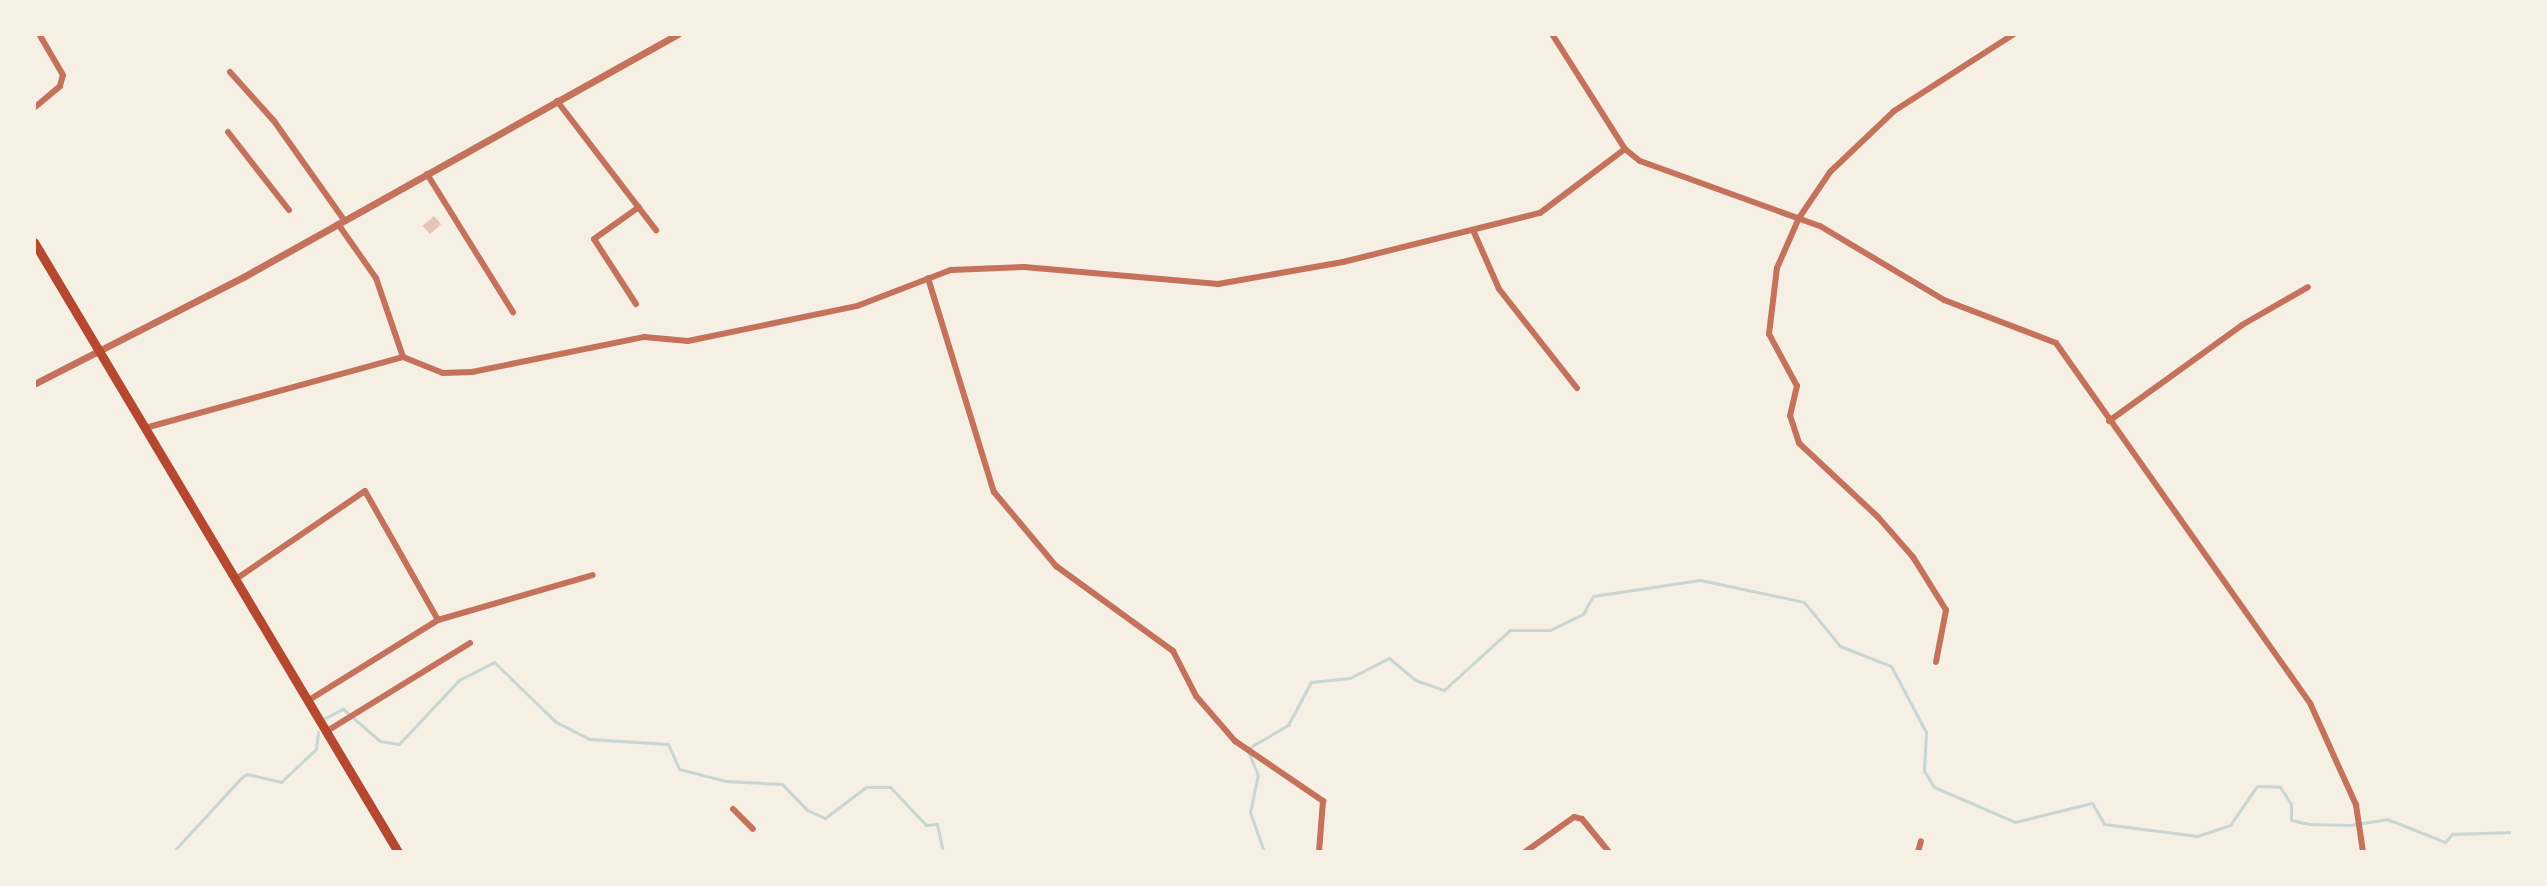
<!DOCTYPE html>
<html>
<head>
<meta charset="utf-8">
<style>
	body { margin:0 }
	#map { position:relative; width:2547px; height:886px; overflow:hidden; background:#f6efe4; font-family:Cabin,sans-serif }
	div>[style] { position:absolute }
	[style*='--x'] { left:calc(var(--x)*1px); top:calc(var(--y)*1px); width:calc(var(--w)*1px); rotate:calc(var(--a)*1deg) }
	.stream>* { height:3px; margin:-1.5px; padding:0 1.5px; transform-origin:1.5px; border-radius:1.5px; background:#c9d6d2 }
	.building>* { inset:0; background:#e6c5b7; transform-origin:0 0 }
	.minor>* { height:6px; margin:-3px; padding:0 3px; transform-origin:3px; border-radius:3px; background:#c5725c }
	.tertiary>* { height:7px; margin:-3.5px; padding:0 3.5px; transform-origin:3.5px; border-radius:3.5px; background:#c5725c }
	.trunk>* { height:9px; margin:-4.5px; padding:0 4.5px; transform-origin:4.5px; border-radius:4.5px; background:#b5482f }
	span { translate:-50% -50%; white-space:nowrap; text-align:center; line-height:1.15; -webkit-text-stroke:7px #f6efe4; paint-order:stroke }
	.frame { position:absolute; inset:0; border:36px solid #f6efe4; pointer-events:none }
</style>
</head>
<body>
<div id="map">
	<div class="stream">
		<i style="--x:321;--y:720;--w:25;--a:-27"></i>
		<i style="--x:343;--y:709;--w:49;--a:40.9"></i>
		<i style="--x:380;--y:741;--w:19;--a:9"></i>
		<i style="--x:399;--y:744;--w:88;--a:-46.8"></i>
		<i style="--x:459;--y:680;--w:39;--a:-27"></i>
		<i style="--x:494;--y:662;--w:86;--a:44.1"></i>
		<i style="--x:556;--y:722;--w:37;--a:27"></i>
		<i style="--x:589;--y:739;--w:79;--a:3.6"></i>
		<i style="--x:668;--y:744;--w:27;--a:66"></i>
		<i style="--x:679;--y:769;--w:49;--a:14.3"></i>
		<i style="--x:726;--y:781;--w:56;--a:3.1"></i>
		<i style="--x:782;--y:784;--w:36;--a:46"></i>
		<i style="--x:807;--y:810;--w:20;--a:24"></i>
		<i style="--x:825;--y:818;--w:51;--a:-37.1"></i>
		<i style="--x:866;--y:787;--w:24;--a:0"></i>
		<i style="--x:890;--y:787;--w:52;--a:46.5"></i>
		<i style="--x:926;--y:825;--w:11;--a:-5"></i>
		<i style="--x:937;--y:824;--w:29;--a:78"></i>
		<i style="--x:173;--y:852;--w:100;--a:-47.4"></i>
		<i style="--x:241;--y:778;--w:7;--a:-34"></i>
		<i style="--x:247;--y:774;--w:35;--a:13"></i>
		<i style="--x:281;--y:782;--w:48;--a:-43.3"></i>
		<i style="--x:316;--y:749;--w:17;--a:-83"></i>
		<i style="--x:1264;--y:852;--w:42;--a:-109.3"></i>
		<i style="--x:1250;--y:812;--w:38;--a:-78"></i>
		<i style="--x:1258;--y:775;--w:28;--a:-113"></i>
		<i style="--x:1247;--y:749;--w:48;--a:-30.3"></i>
		<i style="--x:1288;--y:725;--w:49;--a:-61.9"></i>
		<i style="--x:1311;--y:682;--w:39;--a:-6"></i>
		<i style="--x:1350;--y:678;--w:44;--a:-27.1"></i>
		<i style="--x:1389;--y:658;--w:34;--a:40"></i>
		<i style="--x:1415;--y:680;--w:31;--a:19"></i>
		<i style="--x:1444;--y:690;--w:89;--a:-42.3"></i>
		<i style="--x:1510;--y:630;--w:40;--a:0"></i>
		<i style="--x:1550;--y:630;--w:37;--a:-26"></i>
		<i style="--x:1583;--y:614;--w:21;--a:-61"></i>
		<i style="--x:1593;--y:596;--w:108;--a:-8.5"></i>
		<i style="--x:1700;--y:580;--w:106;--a:11.9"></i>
		<i style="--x:1804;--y:602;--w:57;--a:50.7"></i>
		<i style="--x:1840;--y:646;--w:55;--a:21.4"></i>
		<i style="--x:1891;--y:666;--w:75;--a:62.1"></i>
		<i style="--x:1926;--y:732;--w:39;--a:93"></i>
		<i style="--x:1924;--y:771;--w:19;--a:58"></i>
		<i style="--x:1934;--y:787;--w:88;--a:23.4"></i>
		<i style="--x:2015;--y:822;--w:79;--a:-13.9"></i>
		<i style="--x:2092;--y:803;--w:24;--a:60"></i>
		<i style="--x:2104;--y:824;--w:94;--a:7.4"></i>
		<i style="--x:2197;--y:836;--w:35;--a:-18"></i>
		<i style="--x:2230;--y:825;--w:47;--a:-55.3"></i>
		<i style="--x:2257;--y:786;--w:23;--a:2"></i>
		<i style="--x:2280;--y:787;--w:20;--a:57"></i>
		<i style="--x:2291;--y:804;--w:16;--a:90"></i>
		<i style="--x:2291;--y:820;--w:18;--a:13"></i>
		<i style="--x:2309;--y:824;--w:41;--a:1.4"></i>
		<i style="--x:2350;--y:825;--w:37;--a:-9"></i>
		<i style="--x:2387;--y:819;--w:62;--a:21.6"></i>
		<i style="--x:2445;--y:842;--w:11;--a:-49"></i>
		<i style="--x:2452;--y:834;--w:61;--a:-1.9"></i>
	</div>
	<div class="building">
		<i style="left:434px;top:216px;width:11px;height:15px;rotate:49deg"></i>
	</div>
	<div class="minor">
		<i style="--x:1552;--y:34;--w:136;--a:57.6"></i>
		<i style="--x:1625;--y:149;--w:19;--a:39"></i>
		<i style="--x:1640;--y:161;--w:191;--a:19.9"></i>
		<i style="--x:1820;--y:226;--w:144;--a:30.8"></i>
		<i style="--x:1944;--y:300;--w:120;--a:21"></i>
		<i style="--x:2056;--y:343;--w:441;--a:54.8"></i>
		<i style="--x:2310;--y:703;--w:112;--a:65.7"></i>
		<i style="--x:2356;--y:805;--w:48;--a:81.5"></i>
		<i style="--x:230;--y:72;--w:66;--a:48.1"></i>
		<i style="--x:274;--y:121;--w:121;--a:54.7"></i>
		<i style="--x:557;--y:101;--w:163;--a:52.5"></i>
		<i style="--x:34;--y:108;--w:34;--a:-40"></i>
		<i style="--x:60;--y:86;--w:11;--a:-75"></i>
		<i style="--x:63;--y:75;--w:48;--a:-120.3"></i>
		<i style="--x:228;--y:132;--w:99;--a:52"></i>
		<i style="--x:427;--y:174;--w:163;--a:58.1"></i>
		<i style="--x:338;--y:224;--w:66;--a:54.9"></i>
		<i style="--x:376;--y:278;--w:83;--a:71.1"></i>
		<i style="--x:1473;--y:230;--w:64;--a:66.2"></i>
		<i style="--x:1499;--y:289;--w:126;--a:51.8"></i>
		<i style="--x:928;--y:278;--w:224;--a:72.9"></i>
		<i style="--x:994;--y:492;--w:97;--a:50"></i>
		<i style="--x:1056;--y:566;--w:145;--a:36"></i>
		<i style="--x:1173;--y:651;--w:51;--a:62.9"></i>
		<i style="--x:1196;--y:696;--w:60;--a:49.1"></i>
		<i style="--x:1235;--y:741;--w:107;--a:34.3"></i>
		<i style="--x:1323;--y:801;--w:51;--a:94.5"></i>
		<i style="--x:636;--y:304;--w:77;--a:-122.9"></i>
		<i style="--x:594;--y:239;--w:55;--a:-35.4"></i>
		<i style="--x:2109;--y:421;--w:164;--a:-35.8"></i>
		<i style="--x:2242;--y:325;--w:76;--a:-29.9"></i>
		<i style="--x:145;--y:428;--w:268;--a:-15.4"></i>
		<i style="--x:403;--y:357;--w:43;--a:21.8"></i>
		<i style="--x:443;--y:373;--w:29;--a:-2"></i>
		<i style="--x:472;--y:372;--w:176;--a:-11.5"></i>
		<i style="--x:644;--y:337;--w:44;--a:5.2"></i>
		<i style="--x:688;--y:341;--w:173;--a:-11.7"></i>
		<i style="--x:857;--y:306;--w:101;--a:-21"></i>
		<i style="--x:951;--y:270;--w:73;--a:-2.4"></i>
		<i style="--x:1024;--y:267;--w:195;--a:5"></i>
		<i style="--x:1218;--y:284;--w:127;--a:-10"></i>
		<i style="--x:1343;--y:262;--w:203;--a:-14"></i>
		<i style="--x:1540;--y:213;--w:106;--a:-37"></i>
		<i style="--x:236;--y:579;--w:156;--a:-34.3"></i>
		<i style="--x:365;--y:491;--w:148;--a:60.5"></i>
		<i style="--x:1936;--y:662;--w:53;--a:-79.1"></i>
		<i style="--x:1946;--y:610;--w:62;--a:-121.9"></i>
		<i style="--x:1913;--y:557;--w:53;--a:-131.2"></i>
		<i style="--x:1878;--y:517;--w:108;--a:-136.9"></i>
		<i style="--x:1799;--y:443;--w:28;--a:-108"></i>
		<i style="--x:1790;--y:416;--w:31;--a:-77"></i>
		<i style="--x:1797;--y:386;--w:59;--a:-118.3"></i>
		<i style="--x:1769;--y:334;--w:66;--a:-83.1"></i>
		<i style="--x:1777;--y:268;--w:55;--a:-66.3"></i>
		<i style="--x:1799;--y:218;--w:55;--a:-56"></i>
		<i style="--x:1830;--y:172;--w:88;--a:-43.6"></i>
		<i style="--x:1894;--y:111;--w:143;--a:-32.7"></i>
		<i style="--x:309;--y:700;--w:152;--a:-31.8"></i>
		<i style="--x:438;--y:620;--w:161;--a:-16.2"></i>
		<i style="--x:327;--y:731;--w:168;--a:-31.6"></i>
		<i style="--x:733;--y:809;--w:28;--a:45"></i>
		<i style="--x:1525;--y:852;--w:60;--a:-35.5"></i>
		<i style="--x:1574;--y:817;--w:8;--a:14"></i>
		<i style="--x:1582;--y:819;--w:43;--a:50.7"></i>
		<i style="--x:1918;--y:852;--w:11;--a:-75"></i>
	</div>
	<div class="tertiary">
		<i style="--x:34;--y:384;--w:237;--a:-27.1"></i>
		<i style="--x:245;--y:276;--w:496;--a:-29.2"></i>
	</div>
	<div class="trunk">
		<i style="--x:34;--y:242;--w:710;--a:59.17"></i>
	</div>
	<div class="frame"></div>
</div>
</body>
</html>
